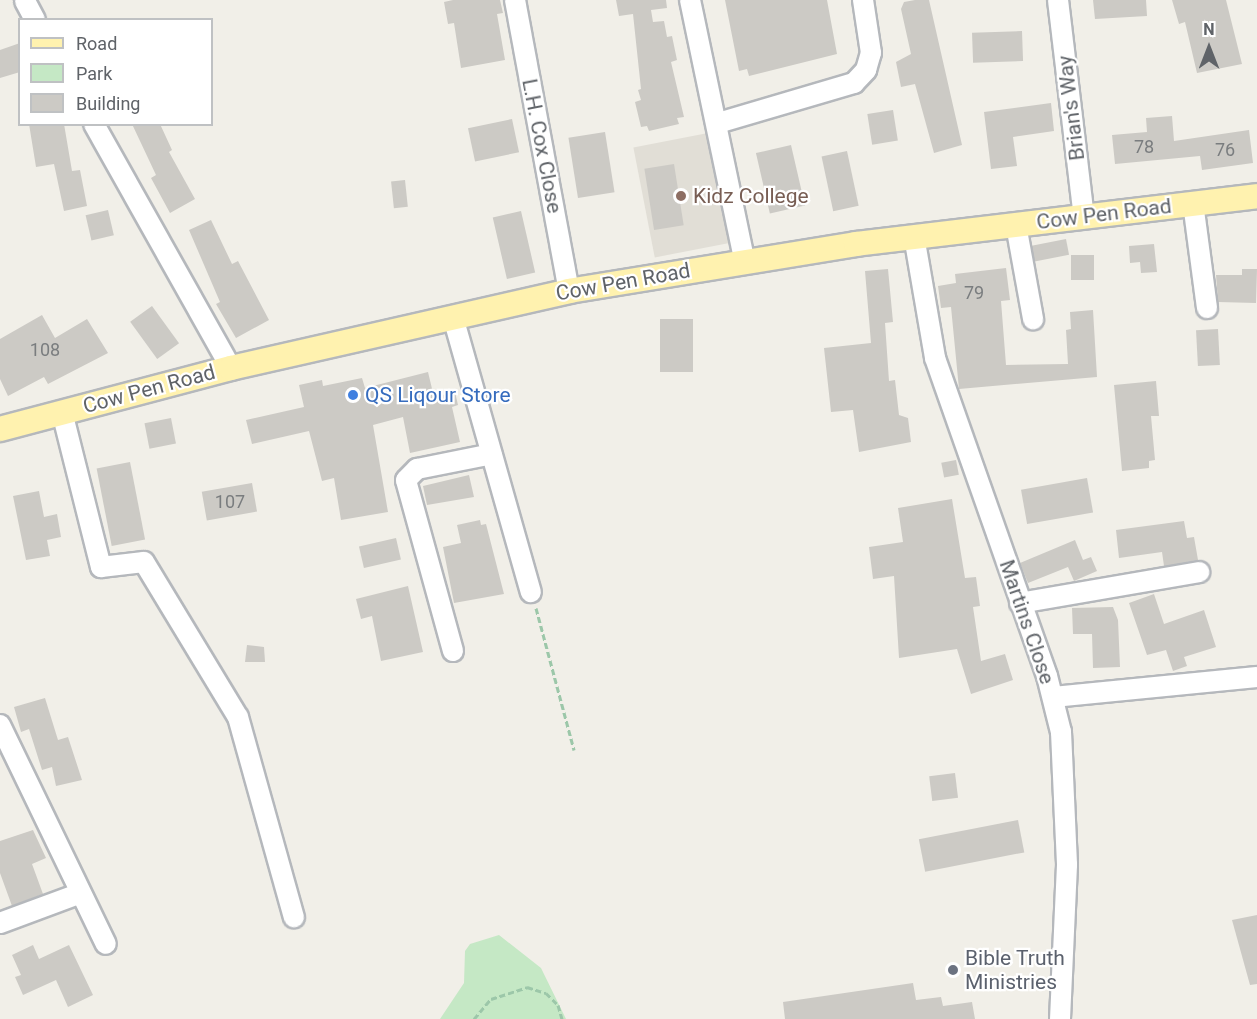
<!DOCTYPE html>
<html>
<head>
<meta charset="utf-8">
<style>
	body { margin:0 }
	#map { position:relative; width:1257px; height:1019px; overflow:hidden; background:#f1efe8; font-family:Roboto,sans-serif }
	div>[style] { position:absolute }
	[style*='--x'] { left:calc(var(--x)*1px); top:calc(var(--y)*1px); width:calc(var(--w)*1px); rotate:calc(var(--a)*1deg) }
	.education>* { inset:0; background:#e1ded6; transform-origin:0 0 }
	.green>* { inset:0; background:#c5e8c5 }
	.building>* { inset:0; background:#cccac5; transform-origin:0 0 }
	.path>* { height:3px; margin-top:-1.5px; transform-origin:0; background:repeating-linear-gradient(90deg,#9cc7a9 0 6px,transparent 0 9px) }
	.roads { filter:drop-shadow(2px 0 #b5b8bc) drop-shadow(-2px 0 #b5b8bc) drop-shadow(0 2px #b5b8bc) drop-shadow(0 -2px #b5b8bc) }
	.minor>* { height:20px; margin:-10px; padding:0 10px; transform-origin:10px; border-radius:10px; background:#fff }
	.major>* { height:24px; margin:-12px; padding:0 12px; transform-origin:12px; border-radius:12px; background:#fff2af }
	.dots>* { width:16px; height:16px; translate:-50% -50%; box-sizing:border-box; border:3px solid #fff; border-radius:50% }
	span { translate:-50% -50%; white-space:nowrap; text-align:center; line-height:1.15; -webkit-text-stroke:4.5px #fff; paint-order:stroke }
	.number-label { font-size:18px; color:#7a7d7f }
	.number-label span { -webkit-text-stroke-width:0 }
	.street-label { font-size:21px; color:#5f6368 }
	.education-label { font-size:21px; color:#785e54 }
	.left { translate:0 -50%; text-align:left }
	.shop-label { font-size:21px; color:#366cbe }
	.worship-label { font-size:21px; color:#5b616d }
	.legend { position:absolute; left:18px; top:18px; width:195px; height:108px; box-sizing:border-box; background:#fff; border:2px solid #bfc1c3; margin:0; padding:8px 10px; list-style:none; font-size:18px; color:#5f6368 }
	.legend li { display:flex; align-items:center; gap:12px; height:30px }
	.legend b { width:30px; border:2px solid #bfc1c3 }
	.north { position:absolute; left:1179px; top:18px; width:60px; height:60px; -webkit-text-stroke:4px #fff; paint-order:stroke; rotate:0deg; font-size:16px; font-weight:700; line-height:24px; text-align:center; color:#5f6368 }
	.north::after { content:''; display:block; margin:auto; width:21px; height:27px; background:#5f6368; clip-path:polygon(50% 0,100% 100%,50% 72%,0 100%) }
</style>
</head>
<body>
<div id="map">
	<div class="education">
		<i style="left:708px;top:133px;width:112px;height:76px;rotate:79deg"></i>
	</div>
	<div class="green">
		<i style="clip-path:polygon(499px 935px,541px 968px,566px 1019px,440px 1019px,464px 983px,465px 951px,470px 944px)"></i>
	</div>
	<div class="building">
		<i style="clip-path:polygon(453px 0,500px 0,503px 13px,497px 14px,505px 60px,461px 68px,454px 23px,448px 24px,444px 2px)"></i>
		<i style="clip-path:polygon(616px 0,666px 0,667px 8px,651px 10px,653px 22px,664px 21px,667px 37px,672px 36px,677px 60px,671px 62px,684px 117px,677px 118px,679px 124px,649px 131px,647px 126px,641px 127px,635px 102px,641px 100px,638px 90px,641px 89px,633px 14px,619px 16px)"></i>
		<i style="clip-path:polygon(725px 0,827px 0,837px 54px,749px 76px,747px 69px,739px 71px)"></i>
		<i style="clip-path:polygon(915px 0,929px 0,962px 145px,934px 153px,915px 84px,901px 87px,896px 62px,911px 54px,901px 9px,904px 2px)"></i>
		<i style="clip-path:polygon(1093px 0,1146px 0,1147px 16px,1095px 19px)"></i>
		<i style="clip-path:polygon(1172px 0,1226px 0,1242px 64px,1197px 73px,1185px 22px,1179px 24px)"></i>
		<i style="left:1022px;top:31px;width:30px;height:50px;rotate:88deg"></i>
		<i style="clip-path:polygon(20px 43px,20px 72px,0 78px,0 50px)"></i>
		<i style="clip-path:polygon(1051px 103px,1054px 131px,1013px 137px,1017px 166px,991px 169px,984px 112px)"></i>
		<i style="left:893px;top:110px;width:31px;height:26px;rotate:81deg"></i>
		<i style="clip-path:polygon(1172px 116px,1174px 141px,1249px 130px,1253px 163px,1202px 170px,1200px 156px,1115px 164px,1112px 135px,1147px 132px,1146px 118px)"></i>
		<i style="left:512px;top:119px;width:34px;height:45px;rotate:78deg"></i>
		<i style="clip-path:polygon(29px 124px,64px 124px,72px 171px,80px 170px,87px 206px,64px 211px,54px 164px,36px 167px)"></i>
		<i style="clip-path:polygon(132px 124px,160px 124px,172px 150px,169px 152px,195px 199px,170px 213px,151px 178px,156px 175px)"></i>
		<i style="left:605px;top:132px;width:61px;height:37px;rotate:81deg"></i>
		<i style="left:791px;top:145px;width:62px;height:36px;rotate:77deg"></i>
		<i style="left:847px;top:151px;width:56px;height:26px;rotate:78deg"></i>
		<i style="left:674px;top:164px;width:62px;height:30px;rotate:81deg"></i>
		<i style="left:405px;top:180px;width:27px;height:14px;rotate:84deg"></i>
		<i style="left:108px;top:210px;width:26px;height:23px;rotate:77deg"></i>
		<i style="left:521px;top:211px;width:63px;height:29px;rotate:77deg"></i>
		<i style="clip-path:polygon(211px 220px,232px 264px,238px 261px,269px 320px,236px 338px,216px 304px,220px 302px,189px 230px)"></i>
		<i style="left:1066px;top:239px;width:16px;height:35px;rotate:79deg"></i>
		<i style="clip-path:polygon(1154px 244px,1157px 272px,1141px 273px,1140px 262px,1130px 263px,1129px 246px)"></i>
		<i style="left:1071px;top:255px;width:23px;height:25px"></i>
		<i style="clip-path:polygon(1006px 268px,1010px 300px,1001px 301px,1006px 365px,1068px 364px,1066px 330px,1071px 329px,1070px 312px,1093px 310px,1097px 377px,959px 389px,951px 307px,941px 308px,938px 286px,956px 283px,955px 274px)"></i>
		<i style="clip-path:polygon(888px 269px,893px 322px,885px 323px,889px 381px,895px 380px,899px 415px,908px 418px,911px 442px,859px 452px,853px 410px,831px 412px,824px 348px,871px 343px,865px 271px)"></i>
		<i style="clip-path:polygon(1242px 269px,1257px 269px,1256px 303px,1218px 302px,1216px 275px,1242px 275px)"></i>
		<i style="left:152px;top:306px;width:46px;height:27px;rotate:54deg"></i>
		<i style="clip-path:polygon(42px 315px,55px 338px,87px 319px,108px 353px,48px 384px,44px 377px,8px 396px,0 379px,0 339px)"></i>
		<i style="left:660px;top:319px;width:33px;height:53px"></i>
		<i style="left:1218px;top:329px;width:36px;height:22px;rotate:87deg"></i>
		<i style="clip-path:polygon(428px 372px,434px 397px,455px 392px,458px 405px,452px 407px,460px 442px,410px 453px,403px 417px,373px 425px,388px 512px,341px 520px,334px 478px,322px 481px,309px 431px,252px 444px,246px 420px,304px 407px,299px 385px,322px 380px,323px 386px,362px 378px,365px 388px)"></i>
		<i style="clip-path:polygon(1156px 381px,1159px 416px,1151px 416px,1155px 460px,1149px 461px,1149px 468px,1122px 471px,1114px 385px)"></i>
		<i style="left:171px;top:418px;width:26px;height:27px;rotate:79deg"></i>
		<i style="left:956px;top:460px;width:15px;height:15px;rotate:79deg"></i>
		<i style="left:130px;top:462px;width:79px;height:34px;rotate:79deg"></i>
		<i style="clip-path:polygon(469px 475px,474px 497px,427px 505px,423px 486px)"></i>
		<i style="left:1087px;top:478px;width:35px;height:67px;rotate:80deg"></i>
		<i style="left:252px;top:483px;width:29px;height:51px;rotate:80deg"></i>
		<i style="clip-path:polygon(39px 491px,44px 517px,57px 514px,61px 537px,47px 540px,50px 556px,26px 560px,13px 496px)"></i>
		<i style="clip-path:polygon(952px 499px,965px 578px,976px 577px,980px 606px,973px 607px,981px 661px,1005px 654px,1013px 680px,971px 694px,957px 649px,899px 658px,894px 576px,873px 579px,869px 547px,903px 542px,898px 508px)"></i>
		<i style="clip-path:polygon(480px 520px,481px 525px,486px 524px,504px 594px,454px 603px,443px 547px,461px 543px,457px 525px)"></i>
		<i style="clip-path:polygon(1184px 521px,1187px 538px,1194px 537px,1198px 560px,1164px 566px,1162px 552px,1119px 558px,1116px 530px)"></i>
		<i style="left:396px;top:538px;width:22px;height:38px;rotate:77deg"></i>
		<i style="clip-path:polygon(1075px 540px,1083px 560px,1091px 557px,1097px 571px,1074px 581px,1068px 567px,1028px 583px,1020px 563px)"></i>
		<i style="clip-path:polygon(408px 586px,423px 652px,381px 661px,372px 616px,361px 619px,356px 599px)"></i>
		<i style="clip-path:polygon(1154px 594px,1164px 624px,1204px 610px,1216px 647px,1184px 657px,1187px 666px,1173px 671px,1166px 650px,1147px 655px,1129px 603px)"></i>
		<i style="clip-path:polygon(1113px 607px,1118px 620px,1120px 667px,1093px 668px,1092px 634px,1073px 634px,1072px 608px)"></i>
		<i style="clip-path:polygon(247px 645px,264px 647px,265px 662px,245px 662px)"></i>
		<i style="clip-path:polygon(45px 698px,58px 740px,68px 737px,82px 780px,56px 786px,52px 767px,42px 770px,29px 729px,21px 732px,14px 707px)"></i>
		<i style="left:955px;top:773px;width:25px;height:26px;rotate:83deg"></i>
		<i style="left:1018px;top:820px;width:33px;height:101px;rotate:79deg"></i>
		<i style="clip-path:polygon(33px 830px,46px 858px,32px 864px,43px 894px,12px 906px,0 873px,0 841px)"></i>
		<i style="clip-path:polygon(1257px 915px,1257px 984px,1250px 985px,1232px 920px)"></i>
		<i style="clip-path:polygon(33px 945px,39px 959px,69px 945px,93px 995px,68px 1007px,56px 980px,23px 995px,15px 977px,21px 975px,12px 955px)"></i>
		<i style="clip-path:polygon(913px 983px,916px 1000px,941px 997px,943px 1006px,972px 1002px,975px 1019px,785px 1019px,783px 1002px)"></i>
	</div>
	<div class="path">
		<i style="--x:536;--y:608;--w:147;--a:75"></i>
		<i style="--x:474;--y:1019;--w:26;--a:-50"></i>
		<i style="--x:491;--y:999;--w:38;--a:-18"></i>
		<i style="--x:527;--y:987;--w:20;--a:18"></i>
		<i style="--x:546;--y:993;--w:17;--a:45"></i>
		<i style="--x:558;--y:1005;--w:15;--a:74"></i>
	</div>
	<div class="roads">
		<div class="minor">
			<i style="--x:515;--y:0;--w:296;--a:79.5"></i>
			<i style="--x:690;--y:0;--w:265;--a:78.2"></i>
			<i style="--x:1058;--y:0;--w:219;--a:83.2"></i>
			<i style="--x:25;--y:1;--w:21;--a:62"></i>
			<i style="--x:718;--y:123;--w:142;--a:-16.4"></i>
			<i style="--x:854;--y:83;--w:18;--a:-47"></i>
			<i style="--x:866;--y:70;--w:18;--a:-74"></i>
			<i style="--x:871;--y:53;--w:54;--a:-98.6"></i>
			<i style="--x:94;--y:124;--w:280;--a:60.7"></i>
			<i style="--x:1193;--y:203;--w:106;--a:82.4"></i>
			<i style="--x:1016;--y:225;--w:96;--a:79.7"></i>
			<i style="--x:914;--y:236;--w:124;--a:80.2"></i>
			<i style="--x:935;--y:358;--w:337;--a:70.6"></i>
			<i style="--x:1047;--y:676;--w:58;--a:76"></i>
			<i style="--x:1061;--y:732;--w:133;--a:87.4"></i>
			<i style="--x:1067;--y:865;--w:154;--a:92.6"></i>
			<i style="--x:453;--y:317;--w:286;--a:74.2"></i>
			<i style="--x:62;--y:412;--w:160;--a:75.9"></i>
			<i style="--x:101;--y:567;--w:43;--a:-6.6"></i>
			<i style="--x:144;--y:562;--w:181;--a:58.8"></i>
			<i style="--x:238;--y:717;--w:208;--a:74.4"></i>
			<i style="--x:1020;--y:603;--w:182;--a:-9.8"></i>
			<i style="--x:453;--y:651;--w:177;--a:-105.4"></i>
			<i style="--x:406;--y:480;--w:16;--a:-45"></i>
			<i style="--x:417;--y:469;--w:76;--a:-11.3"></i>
			<i style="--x:1053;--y:697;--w:205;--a:-5.6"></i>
			<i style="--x:0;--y:725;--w:243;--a:64.2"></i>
			<i style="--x:0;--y:923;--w:86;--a:-20.3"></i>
		</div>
		<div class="major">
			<i style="--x:0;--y:429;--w:239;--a:-14.8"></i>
			<i style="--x:231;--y:368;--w:347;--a:-12.8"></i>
			<i style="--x:569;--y:291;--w:291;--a:-9.3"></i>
			<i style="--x:856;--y:244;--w:404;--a:-6.8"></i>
		</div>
	</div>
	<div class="dots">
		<i style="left:681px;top:196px;background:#8d6e63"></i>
		<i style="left:353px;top:395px;background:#3f7fe0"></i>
		<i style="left:953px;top:970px;background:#6b7280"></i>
	</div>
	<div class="number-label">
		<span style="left:1144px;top:147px">78</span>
		<span style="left:1225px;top:150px">76</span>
		<span style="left:974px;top:293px">79</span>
		<span style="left:45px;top:350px">108</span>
		<span style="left:230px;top:502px">107</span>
	</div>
	<div class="street-label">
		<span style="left:1071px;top:108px;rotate:-97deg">Brian's Way</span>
		<span style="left:542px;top:146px;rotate:79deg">L.H. Cox Close</span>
		<span style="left:1104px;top:214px;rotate:-7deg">Cow Pen Road</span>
		<span style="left:623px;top:282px;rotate:-10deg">Cow Pen Road</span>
		<span style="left:149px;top:389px;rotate:-15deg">Cow Pen Road</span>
		<span style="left:1027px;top:622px;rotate:71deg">Martins Close</span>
	</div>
	<div class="education-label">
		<span class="left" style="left:693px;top:196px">Kidz College</span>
	</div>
	<div class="shop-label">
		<span class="left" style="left:365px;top:395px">QS Liqour Store</span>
	</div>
	<div class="worship-label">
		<span class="left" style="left:965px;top:970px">Bible Truth<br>Ministries</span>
	</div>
	<ul class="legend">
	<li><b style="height:8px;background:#fff2af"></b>Road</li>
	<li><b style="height:16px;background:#c5e8c5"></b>Park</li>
	<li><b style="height:16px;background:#cccac5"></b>Building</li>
	</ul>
	<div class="north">N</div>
</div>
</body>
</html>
